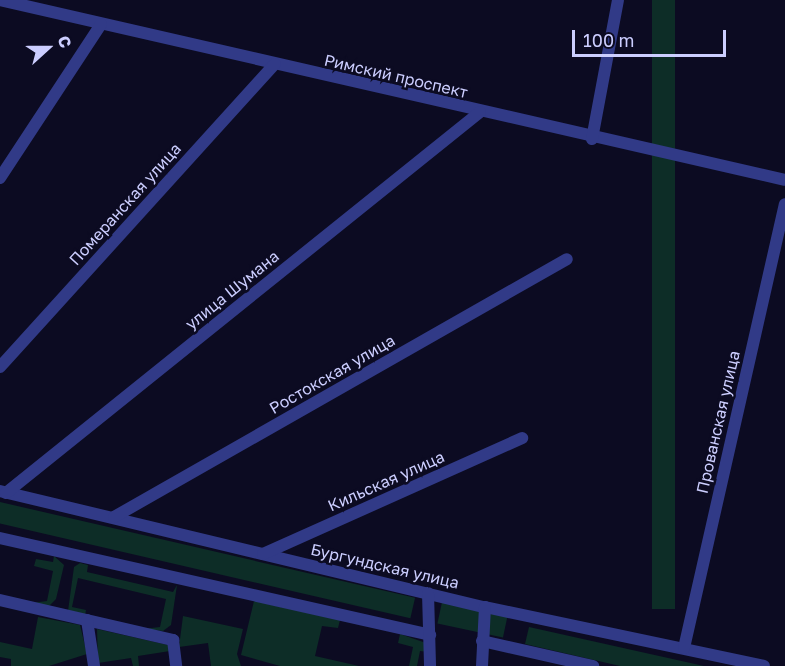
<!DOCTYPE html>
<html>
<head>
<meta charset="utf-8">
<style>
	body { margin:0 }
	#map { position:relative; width:785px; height:666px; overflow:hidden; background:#0c0b22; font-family:"Golos Text",sans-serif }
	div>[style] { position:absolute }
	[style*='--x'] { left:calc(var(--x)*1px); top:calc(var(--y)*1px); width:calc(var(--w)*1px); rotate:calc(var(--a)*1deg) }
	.green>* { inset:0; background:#0d2d27; transform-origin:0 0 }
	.minor>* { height:12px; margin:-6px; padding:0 6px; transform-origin:6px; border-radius:6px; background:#313a87 }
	span { translate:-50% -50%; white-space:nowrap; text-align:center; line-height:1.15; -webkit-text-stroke:5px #0c0b22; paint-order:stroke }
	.street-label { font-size:16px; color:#ccceff }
	.north { position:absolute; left:18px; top:18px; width:60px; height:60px; -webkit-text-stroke:4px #0c0b22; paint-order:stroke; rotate:69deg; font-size:16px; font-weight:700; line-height:24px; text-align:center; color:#ccceff }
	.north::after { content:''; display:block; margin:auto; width:21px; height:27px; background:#ccceff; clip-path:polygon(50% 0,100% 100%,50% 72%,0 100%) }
	.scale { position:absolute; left:572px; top:30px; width:154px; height:27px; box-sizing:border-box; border:3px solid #ccceff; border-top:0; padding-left:8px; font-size:18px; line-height:21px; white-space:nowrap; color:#ccceff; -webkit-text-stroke:4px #0c0b22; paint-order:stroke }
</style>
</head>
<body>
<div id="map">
	<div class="green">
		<i style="left:652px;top:0;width:23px;height:609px"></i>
		<i style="left:0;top:502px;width:426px;height:21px;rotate:13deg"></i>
		<i style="clip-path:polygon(54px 556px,64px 565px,56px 599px,49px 606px,32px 603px,47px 601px,53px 571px,34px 566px,36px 559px,53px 562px)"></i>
		<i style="clip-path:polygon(80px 563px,88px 565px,87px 572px,173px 592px,177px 585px,171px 625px,163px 631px,143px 629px,160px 627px,166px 599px,78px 578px,72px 607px,86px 610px,85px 616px,68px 611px,74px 567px)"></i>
		<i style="clip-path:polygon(254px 601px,340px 620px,338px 628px,322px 626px,315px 656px,359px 666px,280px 666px,241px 655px)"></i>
		<i style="left:442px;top:602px;width:67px;height:22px;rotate:12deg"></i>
		<i style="clip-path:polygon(183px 616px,243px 629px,237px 654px,241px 666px,211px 666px,208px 643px,179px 647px)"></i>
		<i style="clip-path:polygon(38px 617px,80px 625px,87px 654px,49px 666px,11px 666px,11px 659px,0 657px,0 642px,32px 649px)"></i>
		<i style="clip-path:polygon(529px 627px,704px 666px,620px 666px,525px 644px)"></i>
		<i style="clip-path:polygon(97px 629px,168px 645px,170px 651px,138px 656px,139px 666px,133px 666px,131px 658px,98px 663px)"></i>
		<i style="clip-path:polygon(400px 634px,426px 643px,428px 652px,420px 651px,417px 666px,409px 666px,413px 647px,398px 643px)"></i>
	</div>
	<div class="minor">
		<i style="--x:0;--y:0;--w:805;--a:12.91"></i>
		<i style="--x:592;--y:139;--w:141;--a:-79.4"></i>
		<i style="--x:0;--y:178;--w:184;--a:-56.7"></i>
		<i style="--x:0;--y:367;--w:409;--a:-47.8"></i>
		<i style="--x:0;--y:491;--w:499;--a:13.5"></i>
		<i style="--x:485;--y:607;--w:285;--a:11.9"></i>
		<i style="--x:6;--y:493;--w:608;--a:-38.79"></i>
		<i style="--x:114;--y:517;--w:521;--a:-29.66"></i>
		<i style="--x:0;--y:538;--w:441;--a:12.7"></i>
		<i style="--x:263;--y:554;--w:284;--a:-24.1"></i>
		<i style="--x:428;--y:593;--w:73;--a:88.4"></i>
		<i style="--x:0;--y:600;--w:178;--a:13"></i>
		<i style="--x:173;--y:640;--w:26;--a:83"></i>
		<i style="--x:87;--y:620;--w:47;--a:81.3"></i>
		<i style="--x:482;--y:641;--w:114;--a:12.7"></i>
		<i style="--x:684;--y:648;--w:455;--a:-77.2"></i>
		<i style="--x:482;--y:666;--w:59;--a:-87.1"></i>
	</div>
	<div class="street-label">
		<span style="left:396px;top:76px;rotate:13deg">Римский проспект</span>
		<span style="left:125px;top:204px;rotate:-48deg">Померанская улица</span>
		<span style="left:232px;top:290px;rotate:-39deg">улица Шумана</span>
		<span style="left:332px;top:374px;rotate:-30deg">Ростокская улица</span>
		<span style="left:718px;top:422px;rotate:-77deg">Прованская улица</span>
		<span style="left:386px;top:481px;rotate:-24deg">Кильская улица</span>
		<span style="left:385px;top:566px;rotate:13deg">Бургундская улица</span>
	</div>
	<div class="north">С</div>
	<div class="scale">100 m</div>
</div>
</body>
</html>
